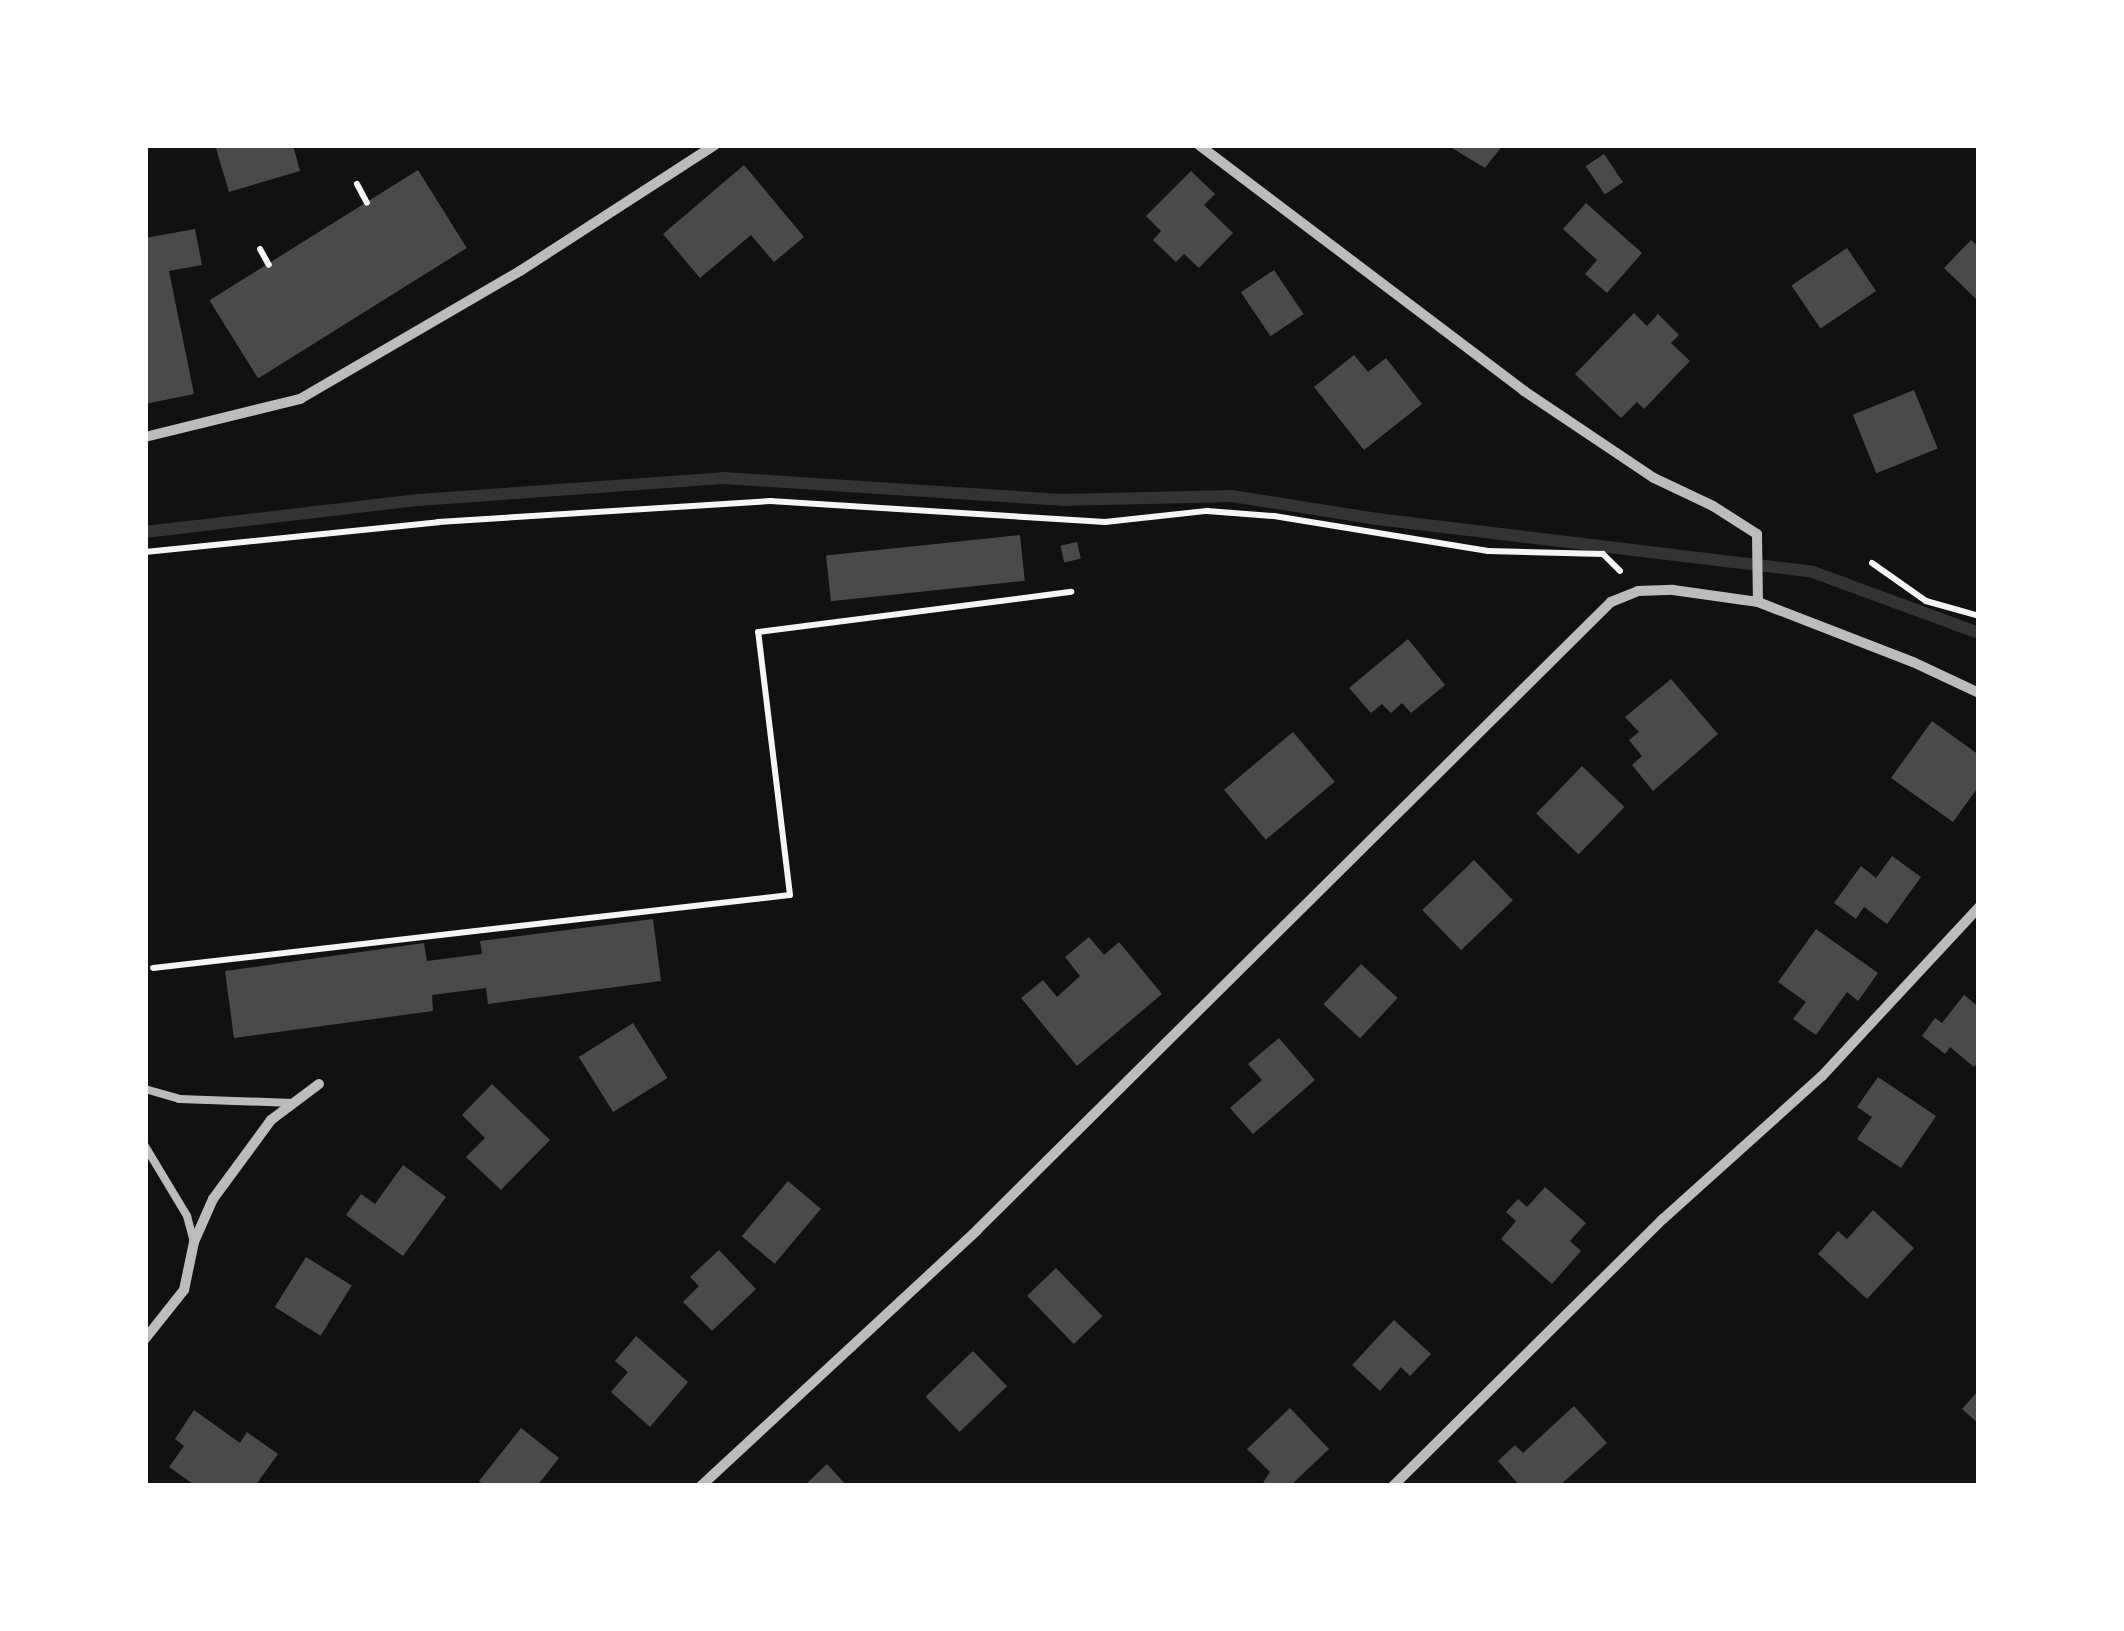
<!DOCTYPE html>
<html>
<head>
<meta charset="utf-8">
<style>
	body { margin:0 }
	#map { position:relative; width:2124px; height:1631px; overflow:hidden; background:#111; font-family:"Times New Roman",serif }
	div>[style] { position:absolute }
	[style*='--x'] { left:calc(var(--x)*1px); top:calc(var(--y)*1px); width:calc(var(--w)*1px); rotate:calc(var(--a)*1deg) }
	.stream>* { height:12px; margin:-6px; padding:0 6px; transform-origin:6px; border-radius:6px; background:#333 }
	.building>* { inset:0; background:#4a4a4a; transform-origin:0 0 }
	.path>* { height:6px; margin:-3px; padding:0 3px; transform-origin:3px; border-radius:3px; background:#f5f5f5 }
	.service>* { height:8px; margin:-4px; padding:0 4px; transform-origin:4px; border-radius:4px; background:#bcbcbc }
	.minor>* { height:10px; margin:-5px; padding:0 5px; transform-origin:5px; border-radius:5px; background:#bcbcbc }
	span { translate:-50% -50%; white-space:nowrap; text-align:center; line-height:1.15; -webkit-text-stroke:10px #fff; paint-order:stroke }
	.frame { position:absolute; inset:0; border:148px solid #fff; pointer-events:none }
</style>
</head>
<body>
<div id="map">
	<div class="stream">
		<i style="--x:145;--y:532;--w:275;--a:-6.7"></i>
		<i style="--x:418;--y:500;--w:306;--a:-4.1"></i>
		<i style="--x:723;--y:478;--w:339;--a:3.7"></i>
		<i style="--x:1061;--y:500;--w:171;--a:-1.3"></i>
		<i style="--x:1232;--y:496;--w:147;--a:9"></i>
		<i style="--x:1377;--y:519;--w:439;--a:6.9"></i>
		<i style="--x:1813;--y:572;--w:177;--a:20.2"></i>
	</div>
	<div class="building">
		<i style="clip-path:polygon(215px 145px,293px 145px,300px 171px,229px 192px)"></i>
		<i style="clip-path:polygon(1447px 145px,1503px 145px,1485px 168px)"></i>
		<i style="left:1604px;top:154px;width:34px;height:22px;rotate:56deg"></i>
		<i style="clip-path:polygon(744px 165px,804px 237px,774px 262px,751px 235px,700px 278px,663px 234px)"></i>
		<i style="left:418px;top:170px;width:92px;height:246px;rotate:58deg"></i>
		<i style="clip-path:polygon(1191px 171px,1215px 194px,1204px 205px,1233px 233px,1199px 268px,1184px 254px,1176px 262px,1153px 240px,1161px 231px,1146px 216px)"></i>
		<i style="clip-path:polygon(1586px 203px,1642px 253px,1607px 293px,1585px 274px,1597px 260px,1563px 229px)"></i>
		<i style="clip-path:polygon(195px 229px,202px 265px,169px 271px,194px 394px,145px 404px,145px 238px)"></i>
		<i style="clip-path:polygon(1971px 240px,1979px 247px,1979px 302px,1944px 268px)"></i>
		<i style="left:1847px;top:248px;width:52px;height:67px;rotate:56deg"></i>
		<i style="left:1274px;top:270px;width:53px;height:40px;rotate:56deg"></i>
		<i style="clip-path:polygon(1634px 313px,1647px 326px,1658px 314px,1679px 335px,1671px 343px,1690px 361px,1644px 409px,1637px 402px,1621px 418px,1575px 374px)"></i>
		<i style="clip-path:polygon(1354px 355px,1368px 372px,1386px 358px,1422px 404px,1364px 450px,1314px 387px)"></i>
		<i style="left:1914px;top:390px;width:63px;height:66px;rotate:68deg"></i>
		<i style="left:1020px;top:535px;width:46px;height:195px;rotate:84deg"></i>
		<i style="left:1077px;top:542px;width:17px;height:17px;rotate:77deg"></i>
		<i style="clip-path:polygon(1408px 639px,1445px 685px,1411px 713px,1402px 703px,1391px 713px,1382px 704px,1371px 713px,1349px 688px)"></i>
		<i style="clip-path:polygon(1671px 679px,1718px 734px,1653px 791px,1632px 765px,1642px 756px,1629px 740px,1639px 732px,1625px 717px)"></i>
		<i style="clip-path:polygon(1932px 721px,1979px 755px,1979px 786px,1953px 822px,1891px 778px)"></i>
		<i style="left:1293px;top:732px;width:65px;height:90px;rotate:50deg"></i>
		<i style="left:1582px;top:766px;width:59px;height:66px;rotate:44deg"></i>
		<i style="clip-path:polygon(1892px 856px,1921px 877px,1887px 924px,1864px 907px,1856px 919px,1834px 903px,1861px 866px,1876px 878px)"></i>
		<i style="left:1474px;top:860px;width:56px;height:72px;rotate:46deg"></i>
		<i style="clip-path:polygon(653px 919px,661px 981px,488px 1004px,486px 988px,432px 995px,433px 1011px,234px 1038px,225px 971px,424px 943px,427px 961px,482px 954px,480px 941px)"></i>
		<i style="clip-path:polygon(1816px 929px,1878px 973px,1858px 1001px,1847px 992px,1816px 1035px,1793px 1019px,1806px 1002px,1778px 982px)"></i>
		<i style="clip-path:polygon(1089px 937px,1104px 955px,1119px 942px,1162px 994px,1077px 1066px,1021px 998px,1043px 980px,1057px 997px,1080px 976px,1065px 957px)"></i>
		<i style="left:1361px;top:964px;width:50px;height:55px;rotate:43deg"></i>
		<i style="clip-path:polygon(1964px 995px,1979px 1007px,1979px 1061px,1974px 1067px,1950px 1047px,1945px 1054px,1922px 1036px,1935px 1018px,1942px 1023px)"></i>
		<i style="left:633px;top:1023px;width:65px;height:64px;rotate:58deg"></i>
		<i style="clip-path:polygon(1279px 1038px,1315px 1080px,1253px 1134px,1230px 1108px,1262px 1080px,1248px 1064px)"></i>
		<i style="clip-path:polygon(1878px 1077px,1936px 1116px,1901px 1168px,1857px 1139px,1872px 1117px,1857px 1107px)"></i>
		<i style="clip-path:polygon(492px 1084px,550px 1140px,501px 1190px,466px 1157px,485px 1138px,462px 1115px)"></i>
		<i style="clip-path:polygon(403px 1165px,446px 1197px,403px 1256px,346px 1215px,361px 1194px,375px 1204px)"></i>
		<i style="left:788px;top:1181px;width:43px;height:72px;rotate:40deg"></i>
		<i style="clip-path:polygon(1545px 1187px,1586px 1223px,1570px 1241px,1581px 1251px,1552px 1284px,1501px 1239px,1516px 1221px,1506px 1212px,1518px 1199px,1527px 1207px)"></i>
		<i style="clip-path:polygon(1873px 1210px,1914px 1248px,1867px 1299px,1818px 1254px,1838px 1231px,1847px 1239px)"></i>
		<i style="clip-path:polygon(719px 1250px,756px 1289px,712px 1331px,683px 1302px,699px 1286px,690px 1277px)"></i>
		<i style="left:306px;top:1257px;width:54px;height:59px;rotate:32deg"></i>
		<i style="left:1056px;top:1268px;width:67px;height:40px;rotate:46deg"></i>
		<i style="clip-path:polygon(1394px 1320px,1431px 1354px,1410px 1376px,1401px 1367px,1380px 1391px,1352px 1365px)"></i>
		<i style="clip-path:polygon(636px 1336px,688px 1382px,650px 1427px,611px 1392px,628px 1372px,615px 1361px)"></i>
		<i style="left:973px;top:1351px;width:49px;height:66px;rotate:46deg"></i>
		<i style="clip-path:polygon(1979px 1390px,1979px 1424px,1962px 1409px)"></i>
		<i style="clip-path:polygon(1574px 1406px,1607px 1443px,1559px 1486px,1520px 1486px,1498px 1461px,1515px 1445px,1523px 1453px)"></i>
		<i style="clip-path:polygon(1290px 1408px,1329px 1449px,1290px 1486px,1261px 1486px,1270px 1472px,1247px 1449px)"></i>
		<i style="clip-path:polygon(194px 1410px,240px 1443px,247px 1432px,278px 1454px,255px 1486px,196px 1486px,169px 1467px,184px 1446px,175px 1439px)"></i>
		<i style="clip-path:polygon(521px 1428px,559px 1458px,537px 1486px,485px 1486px,479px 1481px)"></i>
		<i style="clip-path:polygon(827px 1464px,847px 1486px,804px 1486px)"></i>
	</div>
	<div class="path">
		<i style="--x:357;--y:184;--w:21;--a:62"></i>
		<i style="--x:260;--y:249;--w:18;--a:61"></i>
		<i style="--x:145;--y:552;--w:295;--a:-5.8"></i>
		<i style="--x:438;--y:522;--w:333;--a:-3.6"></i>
		<i style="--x:770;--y:501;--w:336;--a:3.6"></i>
		<i style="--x:1105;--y:522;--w:103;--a:-6.2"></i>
		<i style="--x:1207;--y:511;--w:67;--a:4.3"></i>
		<i style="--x:1274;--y:516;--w:217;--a:9.3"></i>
		<i style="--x:1488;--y:551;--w:115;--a:1.5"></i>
		<i style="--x:1603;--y:554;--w:24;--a:45"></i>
		<i style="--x:1872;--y:563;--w:66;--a:35.1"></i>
		<i style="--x:1926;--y:601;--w:55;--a:15.8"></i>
		<i style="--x:153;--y:968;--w:641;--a:-6.54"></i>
		<i style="--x:790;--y:895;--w:265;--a:-96.9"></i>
		<i style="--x:758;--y:632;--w:316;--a:-7.3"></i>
	</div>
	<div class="service">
		<i style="--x:145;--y:1089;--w:35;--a:16"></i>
		<i style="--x:179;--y:1099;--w:114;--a:2"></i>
		<i style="--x:145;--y:1146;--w:82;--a:59"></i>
		<i style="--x:187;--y:1216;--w:27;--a:75"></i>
	</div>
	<div class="minor">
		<i style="--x:1199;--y:145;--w:408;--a:37.1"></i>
		<i style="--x:1524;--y:391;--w:156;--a:33.8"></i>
		<i style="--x:1654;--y:478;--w:65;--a:25.4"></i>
		<i style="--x:1713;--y:506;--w:52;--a:32.5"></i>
		<i style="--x:1757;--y:534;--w:68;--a:89.2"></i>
		<i style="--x:145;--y:437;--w:160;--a:-13.8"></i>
		<i style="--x:300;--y:399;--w:255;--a:-30.2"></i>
		<i style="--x:520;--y:271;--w:232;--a:-32.9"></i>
		<i style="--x:145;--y:1339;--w:63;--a:-51.5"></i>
		<i style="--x:184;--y:1290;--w:49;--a:-78.2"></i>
		<i style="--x:194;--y:1242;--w:47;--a:-66.2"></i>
		<i style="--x:213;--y:1199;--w:98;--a:-53.7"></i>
		<i style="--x:271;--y:1120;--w:60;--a:-36.9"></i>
		<i style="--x:701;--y:1486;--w:376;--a:-42.8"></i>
		<i style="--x:977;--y:1230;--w:892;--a:-44.73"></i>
		<i style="--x:1611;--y:602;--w:29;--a:-22"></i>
		<i style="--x:1638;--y:591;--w:35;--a:-2"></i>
		<i style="--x:1673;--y:590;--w:86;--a:8"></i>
		<i style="--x:1758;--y:602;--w:166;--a:21.2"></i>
		<i style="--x:1913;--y:662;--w:73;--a:25.2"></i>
		<i style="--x:1393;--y:1486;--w:380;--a:-44.7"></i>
		<i style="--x:1663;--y:1219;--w:214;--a:-42"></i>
		<i style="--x:1822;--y:1076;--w:231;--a:-47.1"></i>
	</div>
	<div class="frame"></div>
</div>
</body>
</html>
